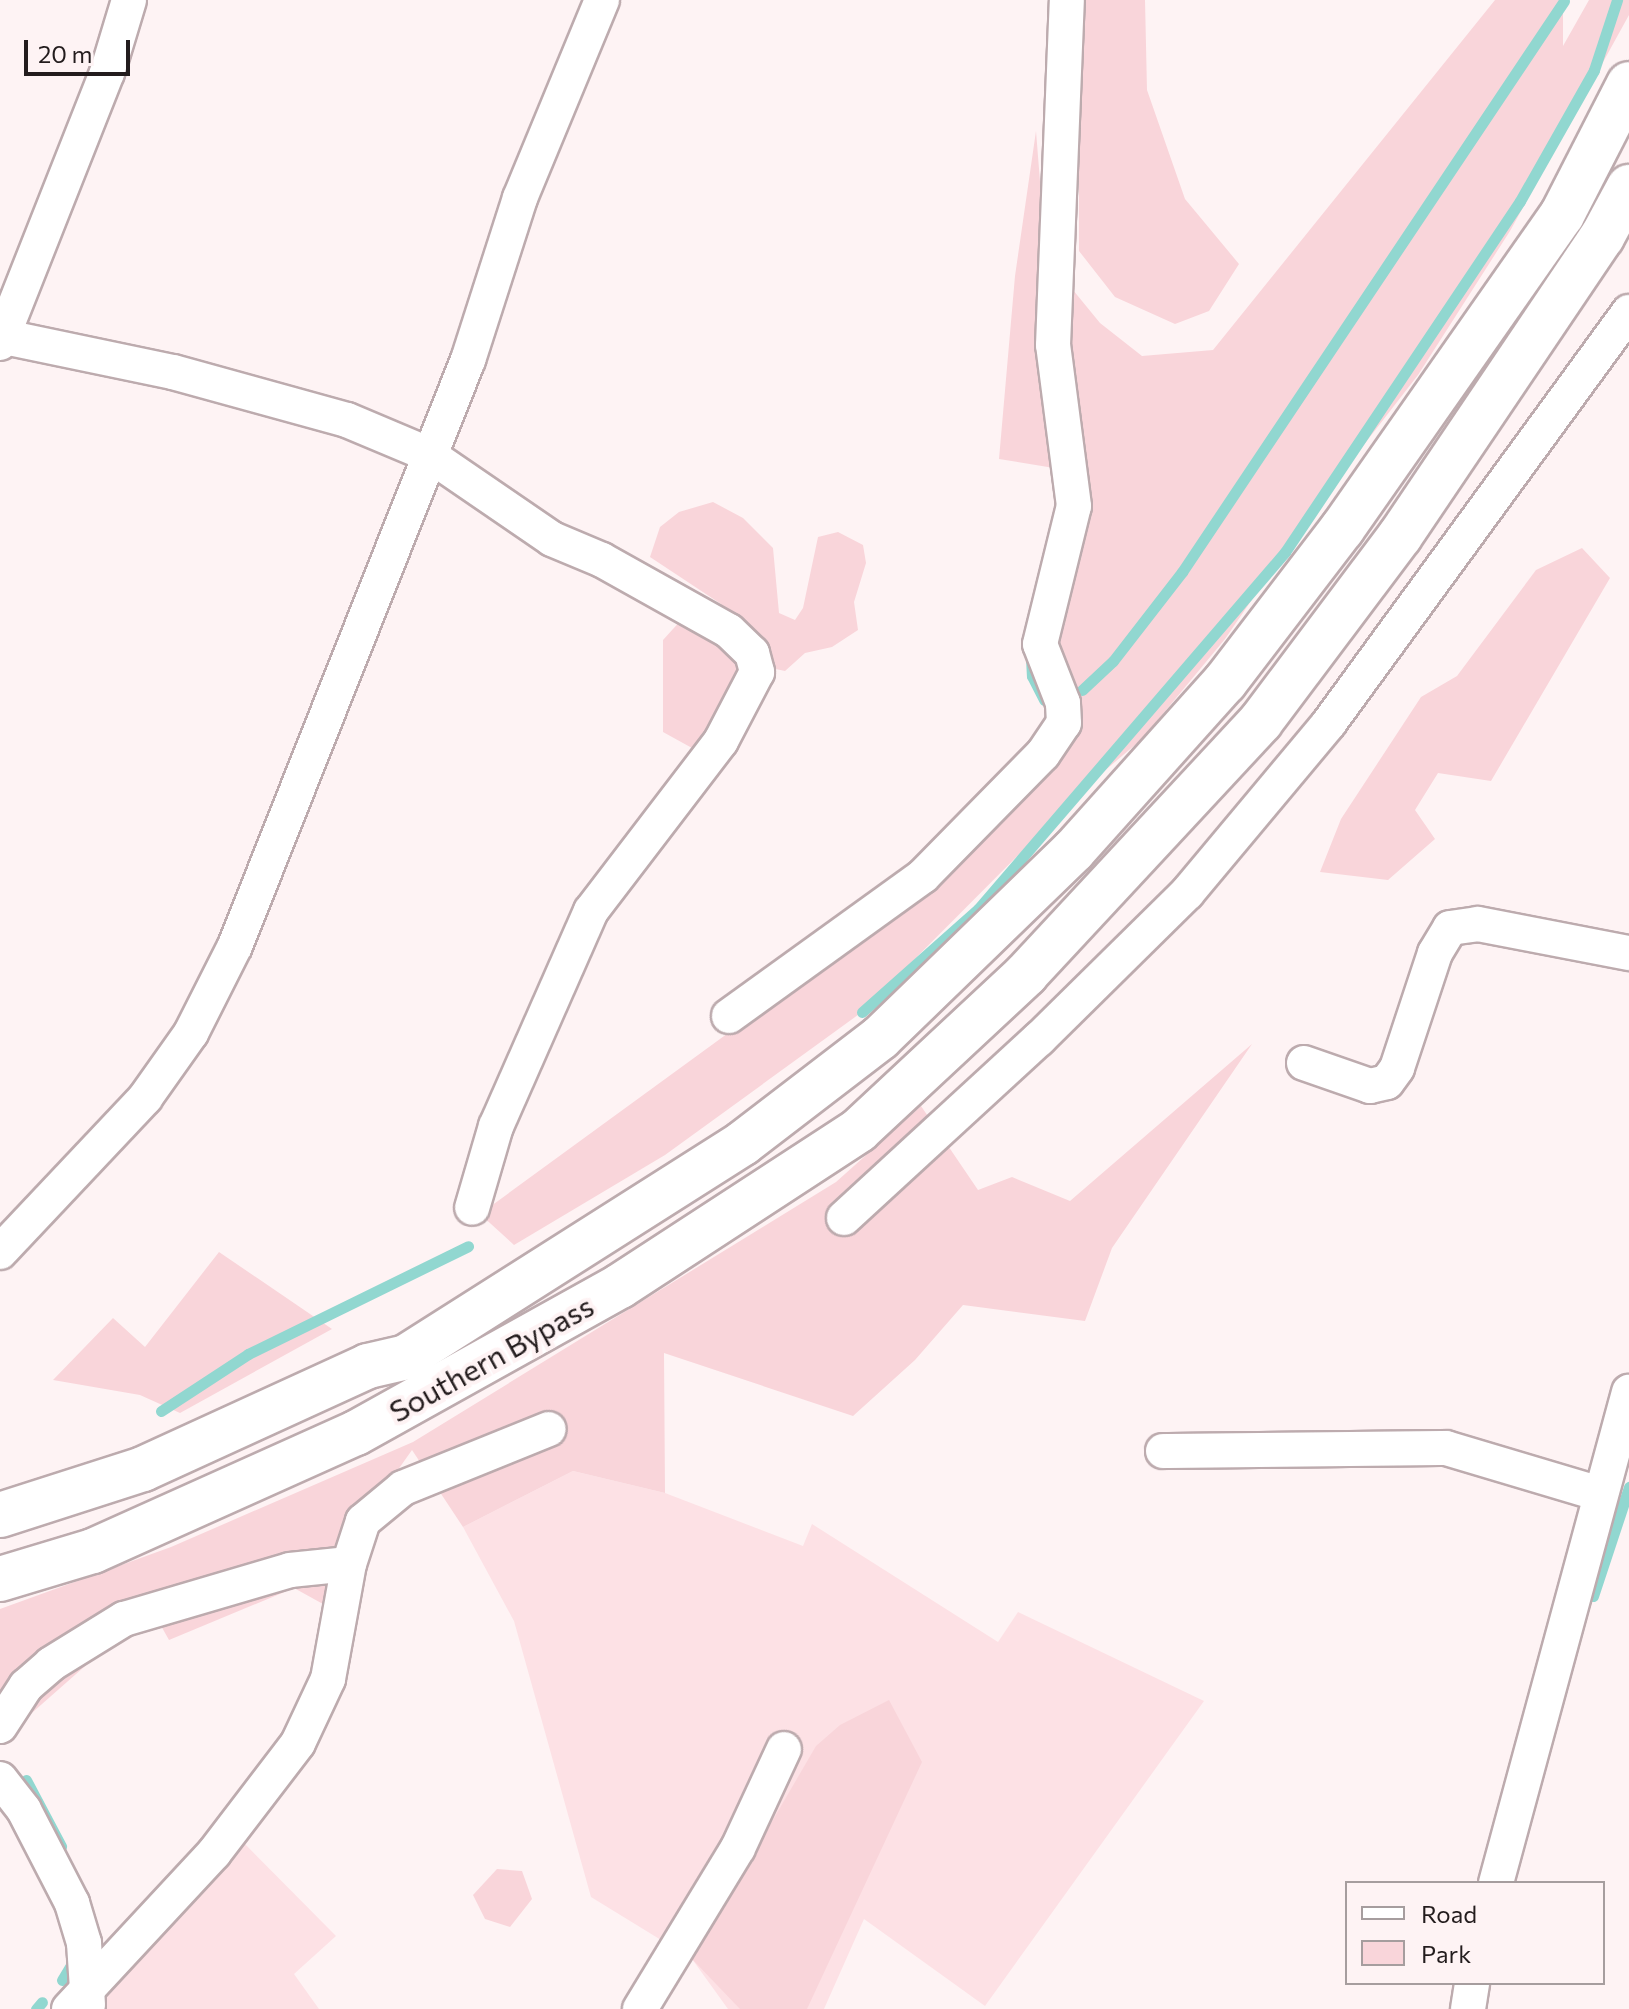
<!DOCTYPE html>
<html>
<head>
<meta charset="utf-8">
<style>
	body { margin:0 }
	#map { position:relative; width:1629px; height:2009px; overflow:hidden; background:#fef3f4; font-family:Commissioner,sans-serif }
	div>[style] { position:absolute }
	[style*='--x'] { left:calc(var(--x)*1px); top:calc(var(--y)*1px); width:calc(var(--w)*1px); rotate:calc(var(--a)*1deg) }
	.built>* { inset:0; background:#fde1e5 }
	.green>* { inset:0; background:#f9d5da }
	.stream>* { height:11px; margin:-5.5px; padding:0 5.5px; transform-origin:5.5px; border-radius:5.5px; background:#91d7d0 }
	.roads { filter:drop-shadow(2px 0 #bdabae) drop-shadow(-2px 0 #bdabae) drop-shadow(0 2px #bdabae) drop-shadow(0 -2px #bdabae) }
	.minor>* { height:34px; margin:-17px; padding:0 17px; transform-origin:17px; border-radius:17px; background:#fff }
	.highway>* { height:44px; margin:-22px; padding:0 22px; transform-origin:22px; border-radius:22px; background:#fff }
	span { translate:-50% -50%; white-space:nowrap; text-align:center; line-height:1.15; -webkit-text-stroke:8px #fef3f4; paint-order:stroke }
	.street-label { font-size:30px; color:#231c1d }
	.legend { position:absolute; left:1345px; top:1881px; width:260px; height:104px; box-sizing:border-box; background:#fef3f4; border:2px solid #a69d9e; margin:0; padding:10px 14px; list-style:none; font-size:24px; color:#231c1d }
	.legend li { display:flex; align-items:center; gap:16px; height:40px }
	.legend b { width:40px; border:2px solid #a69d9e }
	.scale { position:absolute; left:24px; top:40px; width:106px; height:36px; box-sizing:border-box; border:4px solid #231c1d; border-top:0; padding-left:10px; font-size:24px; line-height:28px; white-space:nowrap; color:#231c1d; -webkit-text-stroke:6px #fef3f4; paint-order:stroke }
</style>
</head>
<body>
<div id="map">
	<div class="built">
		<i style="clip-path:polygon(573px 1471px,665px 1493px,803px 1546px,812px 1524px,998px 1642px,1018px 1612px,1204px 1701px,985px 2006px,864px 1919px,824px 2009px,728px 2009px,692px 1959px,591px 1897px,514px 1621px,463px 1527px)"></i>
		<i style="clip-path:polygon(240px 1839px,336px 1936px,294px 1974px,319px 2009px,105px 2009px,110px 1975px)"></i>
	</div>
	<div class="green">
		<i style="clip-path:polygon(1079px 0,1145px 0,1147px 90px,1185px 199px,1239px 264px,1209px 311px,1175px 324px,1115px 297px,1079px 251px)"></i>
		<i style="clip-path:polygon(1495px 0,1563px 0,1563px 46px,1589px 0,1629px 0,1629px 15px,1510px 231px,1418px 375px,1314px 509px,1225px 639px,1142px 739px,1089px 784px,862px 1012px,665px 1155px,514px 1245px,480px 1214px,768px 1004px,1057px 764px,1083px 714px,1053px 644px,1064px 518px,1060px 469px,999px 459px,1015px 276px,1036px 131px,1046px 257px,1100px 323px,1142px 356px,1213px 350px)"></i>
		<i style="clip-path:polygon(713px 502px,743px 518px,773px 548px,779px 613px,795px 620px,803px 608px,818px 537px,838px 532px,863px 545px,866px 563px,854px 602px,858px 630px,832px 647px,805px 653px,785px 671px,771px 668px,692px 748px,663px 732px,663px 640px,683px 618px,721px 604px,650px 557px,660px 527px,679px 512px)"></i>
		<i style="clip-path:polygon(1582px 548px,1610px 578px,1491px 781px,1438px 773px,1415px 810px,1435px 839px,1388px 880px,1320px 872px,1341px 819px,1421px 697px,1457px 676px,1536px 570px)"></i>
		<i style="clip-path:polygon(1252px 1044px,1112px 1248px,1085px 1321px,963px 1305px,915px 1360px,853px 1416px,664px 1353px,665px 1493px,573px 1471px,463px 1527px,412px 1450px,349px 1539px,332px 1609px,294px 1588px,169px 1640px,151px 1608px,0 1741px,0 1609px,171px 1547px,413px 1442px,836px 1182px,921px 1106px,978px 1190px,1012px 1177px,1070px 1201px)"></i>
		<i style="clip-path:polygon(219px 1252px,332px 1329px,180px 1413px,140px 1395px,53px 1380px,113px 1318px,145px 1347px)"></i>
		<i style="clip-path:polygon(889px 1700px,922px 1762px,807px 2009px,740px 2009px,692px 1959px,816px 1746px,840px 1725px)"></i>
		<i style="clip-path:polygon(497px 1869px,522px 1871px,532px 1899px,510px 1927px,485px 1919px,473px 1895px)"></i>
	</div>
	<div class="stream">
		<i style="--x:1031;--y:658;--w:18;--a:87"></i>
		<i style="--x:1032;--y:676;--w:27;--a:63"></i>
		<i style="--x:1082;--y:690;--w:42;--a:-43.1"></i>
		<i style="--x:1113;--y:661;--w:113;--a:-52.2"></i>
		<i style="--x:1182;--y:572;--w:687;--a:-56.22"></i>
		<i style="--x:862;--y:1012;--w:155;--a:-41.6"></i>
		<i style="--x:978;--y:909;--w:471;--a:-49.3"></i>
		<i style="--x:1285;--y:552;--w:422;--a:-56.2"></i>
		<i style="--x:1520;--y:201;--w:150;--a:-60.5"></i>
		<i style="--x:1594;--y:70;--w:74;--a:-71.8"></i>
		<i style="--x:161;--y:1411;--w:104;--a:-33.2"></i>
		<i style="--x:248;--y:1354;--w:245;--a:-26.1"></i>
		<i style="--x:1593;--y:1596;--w:115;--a:-71.7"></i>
		<i style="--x:26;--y:1780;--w:75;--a:62.1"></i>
		<i style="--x:62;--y:1980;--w:26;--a:-59"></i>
		<i style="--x:36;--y:2009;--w:9;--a:-49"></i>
	</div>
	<div class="roads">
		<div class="minor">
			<i style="--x:0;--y:336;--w:177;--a:11.8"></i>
			<i style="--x:173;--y:372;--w:180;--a:15.4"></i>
			<i style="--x:347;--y:420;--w:88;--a:22.8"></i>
			<i style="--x:428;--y:454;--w:150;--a:34.4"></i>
			<i style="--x:552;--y:539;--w:54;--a:22.8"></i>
			<i style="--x:602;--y:560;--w:145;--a:29.2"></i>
			<i style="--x:729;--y:631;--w:32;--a:44"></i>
			<i style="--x:752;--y:653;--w:20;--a:75"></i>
			<i style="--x:757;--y:672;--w:78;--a:117.6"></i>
			<i style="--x:721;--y:741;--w:214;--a:127.4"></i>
			<i style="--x:591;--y:911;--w:235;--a:113.8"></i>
			<i style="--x:496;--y:1126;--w:85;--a:106.3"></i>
			<i style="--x:0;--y:343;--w:290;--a:-68.4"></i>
			<i style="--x:107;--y:73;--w:76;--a:-73.2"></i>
			<i style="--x:729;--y:1016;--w:239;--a:-35.8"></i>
			<i style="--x:923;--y:876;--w:171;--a:-45.5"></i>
			<i style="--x:1043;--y:754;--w:37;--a:-56"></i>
			<i style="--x:1064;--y:723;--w:20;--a:-93"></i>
			<i style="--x:1063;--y:703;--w:63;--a:-111.3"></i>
			<i style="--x:1040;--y:644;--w:142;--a:-76.2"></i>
			<i style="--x:1074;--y:506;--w:162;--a:-97.4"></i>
			<i style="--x:1053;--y:345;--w:345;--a:-87.7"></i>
			<i style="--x:1304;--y:1063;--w:70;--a:19.2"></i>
			<i style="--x:1370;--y:1086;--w:17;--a:-13"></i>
			<i style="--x:1387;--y:1082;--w:17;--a:-54"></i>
			<i style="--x:1397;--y:1068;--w:121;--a:-71.7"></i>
			<i style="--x:1435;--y:953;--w:29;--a:-59"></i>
			<i style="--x:1450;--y:928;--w:28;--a:-8"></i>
			<i style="--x:1478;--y:924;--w:154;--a:10.9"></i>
			<i style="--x:844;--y:1218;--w:265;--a:-42.6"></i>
			<i style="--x:1039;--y:1039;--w:208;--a:-44.6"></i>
			<i style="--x:1187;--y:893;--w:222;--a:-50.1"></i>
			<i style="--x:1329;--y:723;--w:509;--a:-53.87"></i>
			<i style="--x:0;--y:1252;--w:212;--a:-46.7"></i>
			<i style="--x:145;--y:1098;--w:80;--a:-54.7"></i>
			<i style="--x:191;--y:1033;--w:97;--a:-63.2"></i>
			<i style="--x:235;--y:946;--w:631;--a:-68.32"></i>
			<i style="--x:468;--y:360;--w:170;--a:-72.2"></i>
			<i style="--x:520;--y:198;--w:214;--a:-67.5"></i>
			<i style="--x:1163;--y:1451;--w:283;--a:-0.6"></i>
			<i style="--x:1446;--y:1448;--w:161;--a:16.6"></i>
			<i style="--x:0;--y:1726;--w:48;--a:-57"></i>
			<i style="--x:26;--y:1686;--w:33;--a:-41"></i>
			<i style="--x:51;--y:1664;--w:86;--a:-31.7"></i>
			<i style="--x:124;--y:1619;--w:173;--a:-16.4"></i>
			<i style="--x:290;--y:1570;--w:59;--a:-5.8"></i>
			<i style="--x:0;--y:1779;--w:39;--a:52"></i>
			<i style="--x:24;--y:1810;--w:105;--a:62.7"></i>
			<i style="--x:72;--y:1903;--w:42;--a:73.3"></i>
			<i style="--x:84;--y:1943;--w:62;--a:86.3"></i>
			<i style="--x:1496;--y:1883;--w:509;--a:-74.84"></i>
			<i style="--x:69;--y:2009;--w:213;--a:-47.1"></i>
			<i style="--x:214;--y:1853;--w:138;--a:-52.6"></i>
			<i style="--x:298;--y:1743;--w:71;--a:-64.9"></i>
			<i style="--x:328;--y:1679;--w:117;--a:-79.7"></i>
			<i style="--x:349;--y:1564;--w:45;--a:-72"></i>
			<i style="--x:363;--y:1521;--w:52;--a:-39.5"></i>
			<i style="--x:403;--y:1488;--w:157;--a:-22"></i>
			<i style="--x:640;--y:2009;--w:188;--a:-58.7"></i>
			<i style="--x:738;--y:1848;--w:109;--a:-65.1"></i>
			<i style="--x:1468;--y:2009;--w:26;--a:-81"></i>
		</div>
		<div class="highway">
			<i style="--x:0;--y:1515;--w:150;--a:-17.8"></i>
			<i style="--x:143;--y:1469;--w:247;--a:-24.6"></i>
			<i style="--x:368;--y:1366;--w:39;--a:-13"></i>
			<i style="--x:406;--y:1357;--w:399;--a:-32.4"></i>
			<i style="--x:743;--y:1143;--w:173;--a:-37.5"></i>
			<i style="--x:880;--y:1038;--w:270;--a:-44.1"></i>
			<i style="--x:1074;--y:850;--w:226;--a:-48.1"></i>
			<i style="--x:1225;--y:682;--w:193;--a:-52.6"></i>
			<i style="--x:1342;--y:529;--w:383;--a:-55"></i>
			<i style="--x:1562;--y:215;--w:147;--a:-62.9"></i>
			<i style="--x:0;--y:1579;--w:97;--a:-16.8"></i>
			<i style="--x:93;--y:1551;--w:288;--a:-24.2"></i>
			<i style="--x:356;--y:1433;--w:302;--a:-29.1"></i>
			<i style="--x:620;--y:1286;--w:285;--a:-33.1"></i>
			<i style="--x:859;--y:1130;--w:229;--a:-43"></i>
			<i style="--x:1026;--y:974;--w:345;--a:-47.1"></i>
			<i style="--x:1261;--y:721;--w:231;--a:-53.1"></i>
			<i style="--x:1400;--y:536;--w:361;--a:-56"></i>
			<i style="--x:1602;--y:237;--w:57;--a:-61.6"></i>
		</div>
	</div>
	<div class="street-label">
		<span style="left:491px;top:1358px;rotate:-29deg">Southern Bypass</span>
	</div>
	<ul class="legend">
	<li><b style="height:10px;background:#fff"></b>Road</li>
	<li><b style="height:22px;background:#f9d5da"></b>Park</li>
	</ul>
	<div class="scale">20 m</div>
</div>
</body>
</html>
